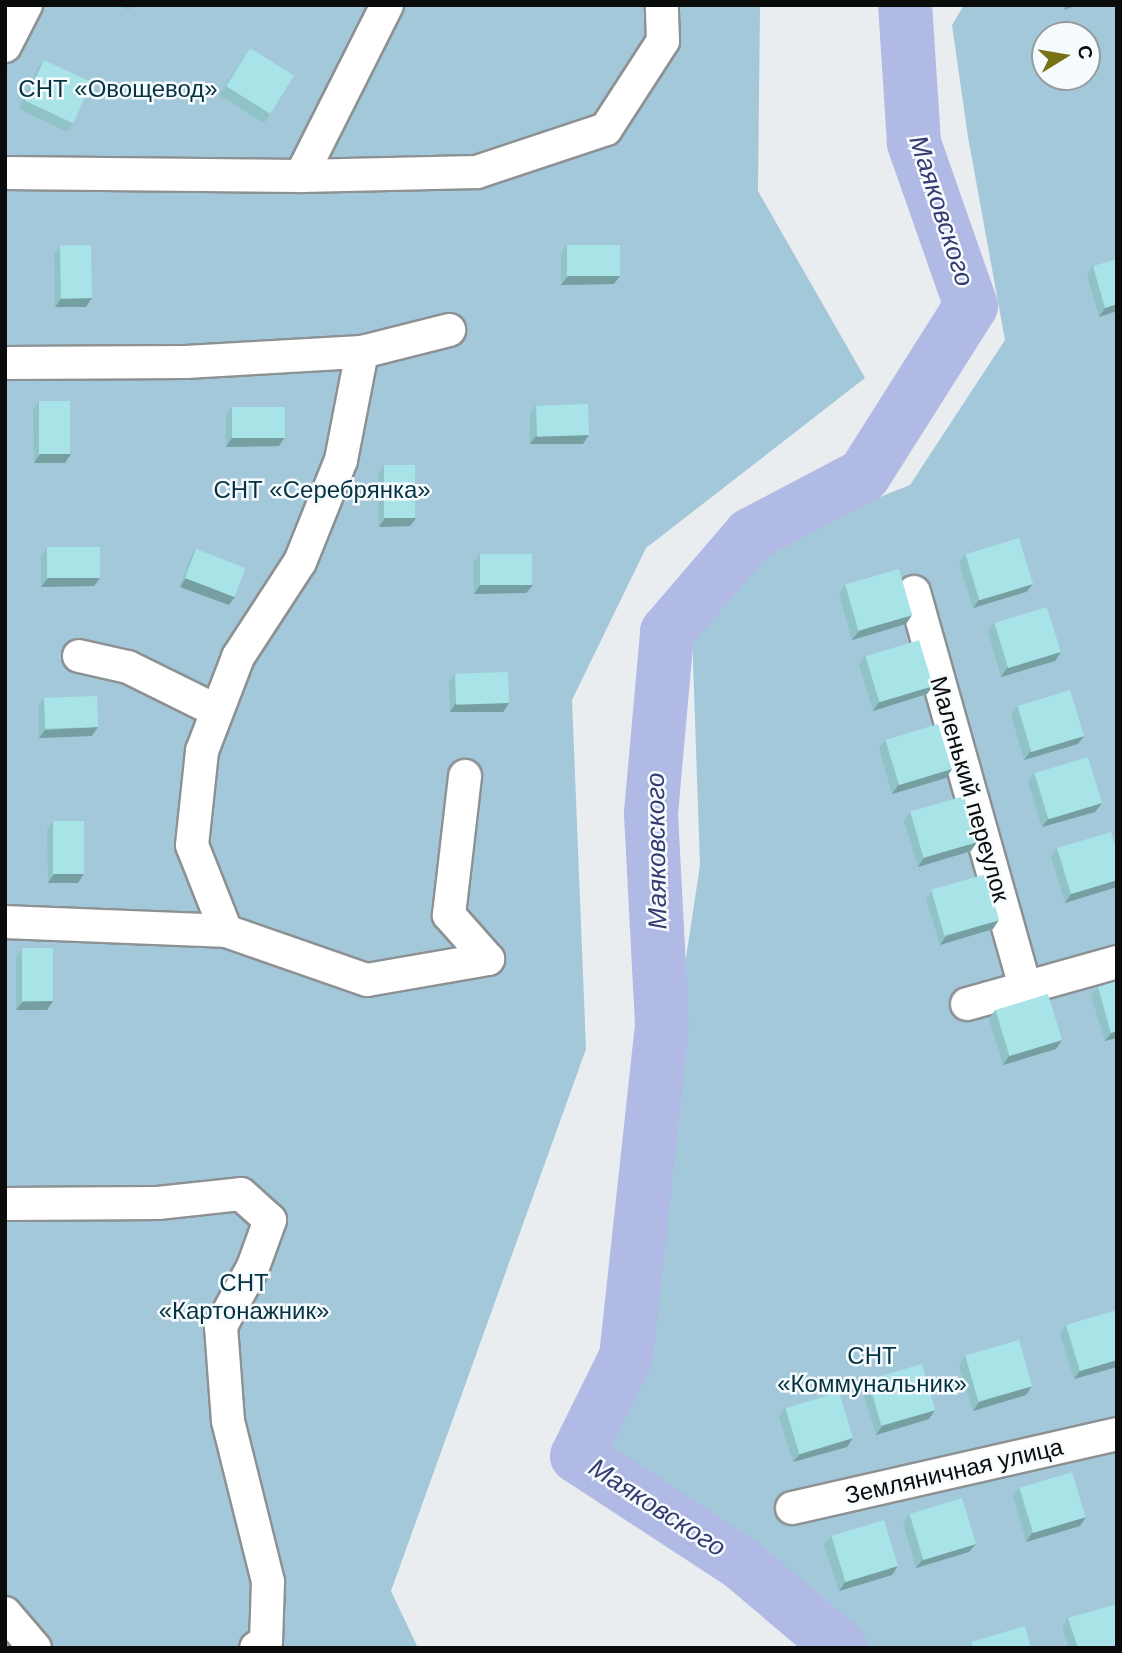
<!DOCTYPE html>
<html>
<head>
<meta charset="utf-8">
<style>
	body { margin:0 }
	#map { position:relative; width:1122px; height:1653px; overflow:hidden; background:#e9edf0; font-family:Arial,sans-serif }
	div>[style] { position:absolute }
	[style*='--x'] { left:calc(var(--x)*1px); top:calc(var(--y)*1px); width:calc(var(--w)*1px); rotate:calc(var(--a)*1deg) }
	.green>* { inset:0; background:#a2c8da }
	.river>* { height:54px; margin:-27px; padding:0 27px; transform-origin:27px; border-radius:27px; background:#b1bae4 }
	.roads { filter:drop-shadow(2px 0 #8d9193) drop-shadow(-2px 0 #8d9193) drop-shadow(0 2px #8d9193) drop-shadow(0 -2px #8d9193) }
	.minor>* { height:32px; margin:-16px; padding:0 16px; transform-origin:16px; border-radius:16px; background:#fff }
	.wall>* { inset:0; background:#90c3c8 }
	.shaded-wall>* { inset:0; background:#769fa2 }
	.building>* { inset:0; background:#a8e3e8; transform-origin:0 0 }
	span { translate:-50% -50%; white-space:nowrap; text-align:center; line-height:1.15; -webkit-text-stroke:5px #f6fbfd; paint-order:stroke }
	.park-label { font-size:24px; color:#063343 }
	.street-label { font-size:24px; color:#0a0c0c }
	.water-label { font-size:26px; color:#363c71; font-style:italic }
	.frame { position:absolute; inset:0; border:7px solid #0a0c0c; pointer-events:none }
	.north { position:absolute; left:1031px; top:21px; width:70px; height:70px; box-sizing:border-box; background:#f6fbfd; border:2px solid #989b9d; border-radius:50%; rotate:79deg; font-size:19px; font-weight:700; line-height:28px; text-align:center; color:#0a0c0c }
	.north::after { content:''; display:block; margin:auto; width:24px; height:32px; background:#767215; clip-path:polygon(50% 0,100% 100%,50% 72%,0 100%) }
</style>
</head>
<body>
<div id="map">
	<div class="green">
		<i style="clip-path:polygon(5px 5px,760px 5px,758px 191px,865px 378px,646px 548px,572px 700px,586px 1049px,391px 1591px,418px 1648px,5px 1648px)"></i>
		<i style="clip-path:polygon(evenodd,964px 5px,1117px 5px,1117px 1648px,835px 1648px,577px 1456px,627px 1349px,700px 865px,692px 633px,787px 534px,910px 485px,1005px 340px,968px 137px,952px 25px,964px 5px,1045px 35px,1087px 35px,1087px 77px,1045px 77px,1045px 35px)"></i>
	</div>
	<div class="river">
		<i style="--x:841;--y:1648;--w:130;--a:-139.7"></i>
		<i style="--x:742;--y:1564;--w:197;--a:-146.8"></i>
		<i style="--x:577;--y:1456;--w:110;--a:-63.7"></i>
		<i style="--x:626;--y:1357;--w:335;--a:-83.8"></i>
		<i style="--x:662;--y:1024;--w:211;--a:-93"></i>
		<i style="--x:651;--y:813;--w:182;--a:-84.9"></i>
		<i style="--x:667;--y:632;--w:128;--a:-49.4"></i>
		<i style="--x:750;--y:535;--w:129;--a:-27.8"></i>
		<i style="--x:864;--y:475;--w:200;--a:-57.7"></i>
		<i style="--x:971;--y:306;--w:173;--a:-109.3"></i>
		<i style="--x:914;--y:143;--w:138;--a:-93.7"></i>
	</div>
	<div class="roads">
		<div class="minor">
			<i style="--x:5;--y:46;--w:46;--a:-62.9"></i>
			<i style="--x:5;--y:173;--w:296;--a:0.6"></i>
			<i style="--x:301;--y:176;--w:176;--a:-1.3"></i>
			<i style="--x:477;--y:172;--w:136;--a:-18.4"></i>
			<i style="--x:606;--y:129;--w:105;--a:-57.1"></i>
			<i style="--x:663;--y:41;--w:36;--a:-92"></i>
			<i style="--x:301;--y:176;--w:191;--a:-63.3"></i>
			<i style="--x:5;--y:363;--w:181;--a:-0.3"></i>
			<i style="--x:186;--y:362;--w:176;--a:-3.3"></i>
			<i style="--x:362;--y:352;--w:90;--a:-14.2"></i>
			<i style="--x:914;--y:592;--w:409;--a:74.3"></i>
			<i style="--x:79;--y:656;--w:50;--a:12.7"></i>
			<i style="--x:128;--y:667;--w:99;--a:26.3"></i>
			<i style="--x:5;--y:922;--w:221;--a:2.3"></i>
			<i style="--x:226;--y:931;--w:149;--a:19.2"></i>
			<i style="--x:367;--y:980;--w:123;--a:-9.8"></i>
			<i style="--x:488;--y:959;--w:59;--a:-131.6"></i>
			<i style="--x:449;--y:915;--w:140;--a:-83.4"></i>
			<i style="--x:226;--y:931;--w:92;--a:-111.6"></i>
			<i style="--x:192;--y:845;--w:95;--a:-83.9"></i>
			<i style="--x:202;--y:751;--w:101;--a:-69"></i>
			<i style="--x:238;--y:657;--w:113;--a:-56.9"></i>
			<i style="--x:300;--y:562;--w:110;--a:-68.1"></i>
			<i style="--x:341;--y:460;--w:110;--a:-79"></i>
			<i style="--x:967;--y:1004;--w:156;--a:-15.6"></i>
			<i style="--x:5;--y:1204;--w:153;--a:-0.4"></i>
			<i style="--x:158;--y:1203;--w:83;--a:-6.2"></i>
			<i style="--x:241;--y:1194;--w:39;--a:42"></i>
			<i style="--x:270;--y:1220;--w:50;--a:109.9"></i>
			<i style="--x:253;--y:1267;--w:67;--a:118.5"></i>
			<i style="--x:221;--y:1326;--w:95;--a:85.8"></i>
			<i style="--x:228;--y:1421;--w:166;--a:76"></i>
			<i style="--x:268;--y:1582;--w:59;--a:91.9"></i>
			<i style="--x:266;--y:1641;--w:12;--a:145"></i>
			<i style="--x:792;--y:1508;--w:333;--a:-12.8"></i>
			<i style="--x:5;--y:1613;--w:46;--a:49.4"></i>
		</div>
	</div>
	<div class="wall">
		<i style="clip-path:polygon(118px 5px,132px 5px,129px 10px)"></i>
		<i style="clip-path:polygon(250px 48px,270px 114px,264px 123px,219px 95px)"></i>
		<i style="clip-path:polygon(44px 60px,73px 123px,67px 132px,19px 109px,38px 68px)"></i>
		<i style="clip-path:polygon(567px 245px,614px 284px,561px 285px,561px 254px)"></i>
		<i style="clip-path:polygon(60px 246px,86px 307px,55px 307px,54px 254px)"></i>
		<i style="clip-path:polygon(1093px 266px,1117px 311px,1099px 317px,1087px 275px)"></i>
		<i style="clip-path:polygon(39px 401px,71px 454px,65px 463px,34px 463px,33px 410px)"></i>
		<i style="clip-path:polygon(536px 405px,583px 444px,530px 444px,530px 414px)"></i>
		<i style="clip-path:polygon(232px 407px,279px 446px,226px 447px,226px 416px)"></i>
		<i style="clip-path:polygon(384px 465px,410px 526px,379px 527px,378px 474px)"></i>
		<i style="clip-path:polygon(47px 547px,94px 586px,41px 587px,41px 556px)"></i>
		<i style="clip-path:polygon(196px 549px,229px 605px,180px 587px,190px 558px)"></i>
		<i style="clip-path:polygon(480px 554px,533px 585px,526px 593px,474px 594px,473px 563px)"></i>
		<i style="clip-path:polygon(965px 554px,1033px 584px,1026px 592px,973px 608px,959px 563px)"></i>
		<i style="clip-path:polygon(845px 585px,912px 615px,906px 624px,852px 640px,839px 594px)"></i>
		<i style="clip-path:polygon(994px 623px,1061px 652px,1055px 661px,1001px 677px,988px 631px)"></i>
		<i style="clip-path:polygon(865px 656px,933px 686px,927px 694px,873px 711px,859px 665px)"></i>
		<i style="clip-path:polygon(455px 673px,509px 703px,503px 712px,450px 712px,449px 681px)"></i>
		<i style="clip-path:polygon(44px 698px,92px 736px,39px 738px,38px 707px)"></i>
		<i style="clip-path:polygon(1017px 706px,1084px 736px,1078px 744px,1024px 760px,1011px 715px)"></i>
		<i style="clip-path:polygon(885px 740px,952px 769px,946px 778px,892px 794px,879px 748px)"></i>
		<i style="clip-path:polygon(1034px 773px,1102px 803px,1095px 812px,1042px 827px,1028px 782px)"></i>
		<i style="clip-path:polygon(910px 812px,977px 842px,971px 851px,918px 867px,904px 821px)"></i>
		<i style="clip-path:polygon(53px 821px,78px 883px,48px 883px,47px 830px)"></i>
		<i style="clip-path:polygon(1057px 848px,1117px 852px,1065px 903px,1051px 857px)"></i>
		<i style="clip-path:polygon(932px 891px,993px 929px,940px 945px,926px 899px)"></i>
		<i style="clip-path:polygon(22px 949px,53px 1001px,47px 1010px,16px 1010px,16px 957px)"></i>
		<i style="clip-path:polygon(1098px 987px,1117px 1038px,1105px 1041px,1091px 996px)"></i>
		<i style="clip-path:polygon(995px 1010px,1062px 1040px,1056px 1049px,1003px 1065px,989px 1019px)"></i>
		<i style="clip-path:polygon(1066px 1325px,1117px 1367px,1074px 1379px,1060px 1334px)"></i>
		<i style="clip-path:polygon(965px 1356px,1032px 1386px,1026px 1395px,973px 1411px,959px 1365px)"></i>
		<i style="clip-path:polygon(868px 1380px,935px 1410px,929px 1419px,876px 1435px,862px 1389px)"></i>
		<i style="clip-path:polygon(785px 1408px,853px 1438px,847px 1447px,793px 1462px,779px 1417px)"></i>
		<i style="clip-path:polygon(1019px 1488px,1080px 1526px,1026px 1542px,1013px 1496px)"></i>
		<i style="clip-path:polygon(909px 1514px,976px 1544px,969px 1552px,916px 1568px,903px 1523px)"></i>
		<i style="clip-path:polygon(831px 1536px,898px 1566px,892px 1575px,839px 1591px,824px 1545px)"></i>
		<i style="clip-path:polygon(1068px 1618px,1117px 1648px,1069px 1648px,1062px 1627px)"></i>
	</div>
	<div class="shaded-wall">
		<i style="clip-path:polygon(1067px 5px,1078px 5px,1064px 10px)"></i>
		<i style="clip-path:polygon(568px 276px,620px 276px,614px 284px,561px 285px)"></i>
		<i style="clip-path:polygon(92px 298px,86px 307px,55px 307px,61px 299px)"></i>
		<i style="clip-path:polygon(1117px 304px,1117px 311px,1099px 317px,1105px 308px)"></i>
		<i style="clip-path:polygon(589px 435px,583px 444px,530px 444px,536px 436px)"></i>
		<i style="clip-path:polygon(285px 437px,279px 446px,226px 447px,232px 438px)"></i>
		<i style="clip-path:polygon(40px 454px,71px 454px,65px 463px,34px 463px)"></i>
		<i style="clip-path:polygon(385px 518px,416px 518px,410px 526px,379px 527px)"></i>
		<i style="clip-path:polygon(48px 578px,100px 578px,94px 586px,41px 587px)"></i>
		<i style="clip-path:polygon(186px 578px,235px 597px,229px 605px,180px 587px)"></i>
		<i style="clip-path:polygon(1033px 584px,1026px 592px,973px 608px,979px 600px)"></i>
		<i style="clip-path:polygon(480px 585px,533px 585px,526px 593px,474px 594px)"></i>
		<i style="clip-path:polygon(912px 615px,906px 624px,852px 640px,859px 631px)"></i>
		<i style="clip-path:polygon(1061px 652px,1055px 661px,1001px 677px,1007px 668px)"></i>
		<i style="clip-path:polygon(933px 686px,927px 694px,873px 711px,879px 702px)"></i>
		<i style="clip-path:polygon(456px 703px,509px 703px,503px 712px,450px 712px)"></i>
		<i style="clip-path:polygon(98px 727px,92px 736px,39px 738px,45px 730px)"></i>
		<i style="clip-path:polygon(1084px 736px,1078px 744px,1024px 760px,1030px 752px)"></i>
		<i style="clip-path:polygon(952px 769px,946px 778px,892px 794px,898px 785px)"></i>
		<i style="clip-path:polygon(1102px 803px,1095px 812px,1042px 827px,1048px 819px)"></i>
		<i style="clip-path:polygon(977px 842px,971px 851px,918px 867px,924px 858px)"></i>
		<i style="clip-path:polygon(54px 874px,84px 874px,78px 883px,48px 883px)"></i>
		<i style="clip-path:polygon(1117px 880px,1117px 887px,1065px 903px,1071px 894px)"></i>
		<i style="clip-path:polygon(999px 920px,993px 929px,940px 945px,946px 936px)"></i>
		<i style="clip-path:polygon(53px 1001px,47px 1010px,16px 1010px,22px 1002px)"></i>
		<i style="clip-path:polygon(1117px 1031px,1117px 1038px,1105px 1041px,1111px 1033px)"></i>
		<i style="clip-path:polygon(1062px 1040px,1056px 1049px,1003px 1065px,1009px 1056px)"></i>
		<i style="clip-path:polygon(1117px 1360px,1117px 1367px,1074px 1379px,1080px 1371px)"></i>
		<i style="clip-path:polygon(1032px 1386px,1026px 1395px,973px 1411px,979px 1402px)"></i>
		<i style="clip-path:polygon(935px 1410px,929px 1419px,876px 1435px,882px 1426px)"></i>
		<i style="clip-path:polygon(853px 1438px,847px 1447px,793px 1462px,800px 1454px)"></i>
		<i style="clip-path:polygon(1086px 1517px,1080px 1526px,1026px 1542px,1032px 1533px)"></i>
		<i style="clip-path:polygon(976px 1544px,969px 1552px,916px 1568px,922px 1560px)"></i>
		<i style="clip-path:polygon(898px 1566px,892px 1575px,839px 1591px,845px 1582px)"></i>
	</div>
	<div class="building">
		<i style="left:250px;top:48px;width:52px;height:45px;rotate:32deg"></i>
		<i style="left:44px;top:60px;width:53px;height:45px;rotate:25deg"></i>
		<i style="left:91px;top:245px;width:53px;height:31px;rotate:89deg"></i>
		<i style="left:567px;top:245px;width:53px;height:31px"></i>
		<i style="clip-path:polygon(1117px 259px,1117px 304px,1105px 308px,1093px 266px)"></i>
		<i style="left:39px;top:401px;width:31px;height:53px"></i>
		<i style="left:588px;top:404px;width:31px;height:52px;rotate:88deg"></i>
		<i style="left:232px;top:407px;width:53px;height:31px"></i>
		<i style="left:384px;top:465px;width:31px;height:53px"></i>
		<i style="left:1019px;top:538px;width:48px;height:56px;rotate:73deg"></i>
		<i style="left:47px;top:547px;width:53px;height:31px"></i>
		<i style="left:196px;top:549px;width:53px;height:31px;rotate:21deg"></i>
		<i style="left:480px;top:554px;width:52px;height:31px"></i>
		<i style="left:899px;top:569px;width:48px;height:56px;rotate:74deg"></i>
		<i style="left:1047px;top:607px;width:47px;height:55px;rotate:73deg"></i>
		<i style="left:919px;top:640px;width:48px;height:56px;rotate:73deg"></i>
		<i style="left:508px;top:672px;width:31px;height:53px;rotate:88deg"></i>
		<i style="left:1070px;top:690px;width:48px;height:55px;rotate:73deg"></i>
		<i style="left:97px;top:696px;width:31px;height:53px;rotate:88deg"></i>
		<i style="left:938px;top:724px;width:47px;height:55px;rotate:73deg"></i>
		<i style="left:1088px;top:757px;width:48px;height:56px;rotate:73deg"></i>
		<i style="left:964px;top:796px;width:48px;height:56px;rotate:74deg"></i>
		<i style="left:53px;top:821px;width:31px;height:53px"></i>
		<i style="clip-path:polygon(1111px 832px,1117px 852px,1117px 880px,1071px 894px,1057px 848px)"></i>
		<i style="left:986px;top:874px;width:48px;height:57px;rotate:74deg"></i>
		<i style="left:53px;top:948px;width:53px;height:31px;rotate:90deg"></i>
		<i style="clip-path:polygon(1117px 981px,1117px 1031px,1111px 1033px,1098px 987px)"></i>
		<i style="left:1048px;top:994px;width:48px;height:55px;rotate:73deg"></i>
		<i style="clip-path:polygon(1117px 1310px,1117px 1360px,1080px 1371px,1066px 1325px)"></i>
		<i style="left:1019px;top:1340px;width:48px;height:56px;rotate:74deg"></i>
		<i style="left:922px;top:1364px;width:48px;height:56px;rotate:74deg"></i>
		<i style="left:839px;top:1392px;width:48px;height:56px;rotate:73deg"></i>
		<i style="left:1072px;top:1472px;width:47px;height:55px;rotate:73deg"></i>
		<i style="left:962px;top:1498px;width:48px;height:55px;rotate:73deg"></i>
		<i style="left:884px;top:1520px;width:48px;height:55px;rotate:73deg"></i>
		<i style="clip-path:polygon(1117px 1604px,1117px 1648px,1078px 1648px,1068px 1618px)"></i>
		<i style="clip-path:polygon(1025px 1626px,1031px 1648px,973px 1648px,971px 1642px)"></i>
	</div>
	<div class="park-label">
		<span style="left:118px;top:89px">СНТ «Овощевод»</span>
		<span style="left:322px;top:490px">СНТ «Серебрянка»</span>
		<span style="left:244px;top:1297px">СНТ<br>«Картонажник»</span>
		<span style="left:872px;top:1370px">СНТ<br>«Коммунальник»</span>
	</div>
	<div class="street-label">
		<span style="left:970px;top:789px;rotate:74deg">Маленький переулок</span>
		<span style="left:954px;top:1471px;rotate:-13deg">Земляничная улица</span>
	</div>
	<div class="water-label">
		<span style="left:941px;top:211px;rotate:72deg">Маяковского</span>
		<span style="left:657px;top:851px;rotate:-91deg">Маяковского</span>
		<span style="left:657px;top:1508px;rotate:33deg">Маяковского</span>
	</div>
	<div class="frame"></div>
	<div class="north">С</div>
</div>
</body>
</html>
